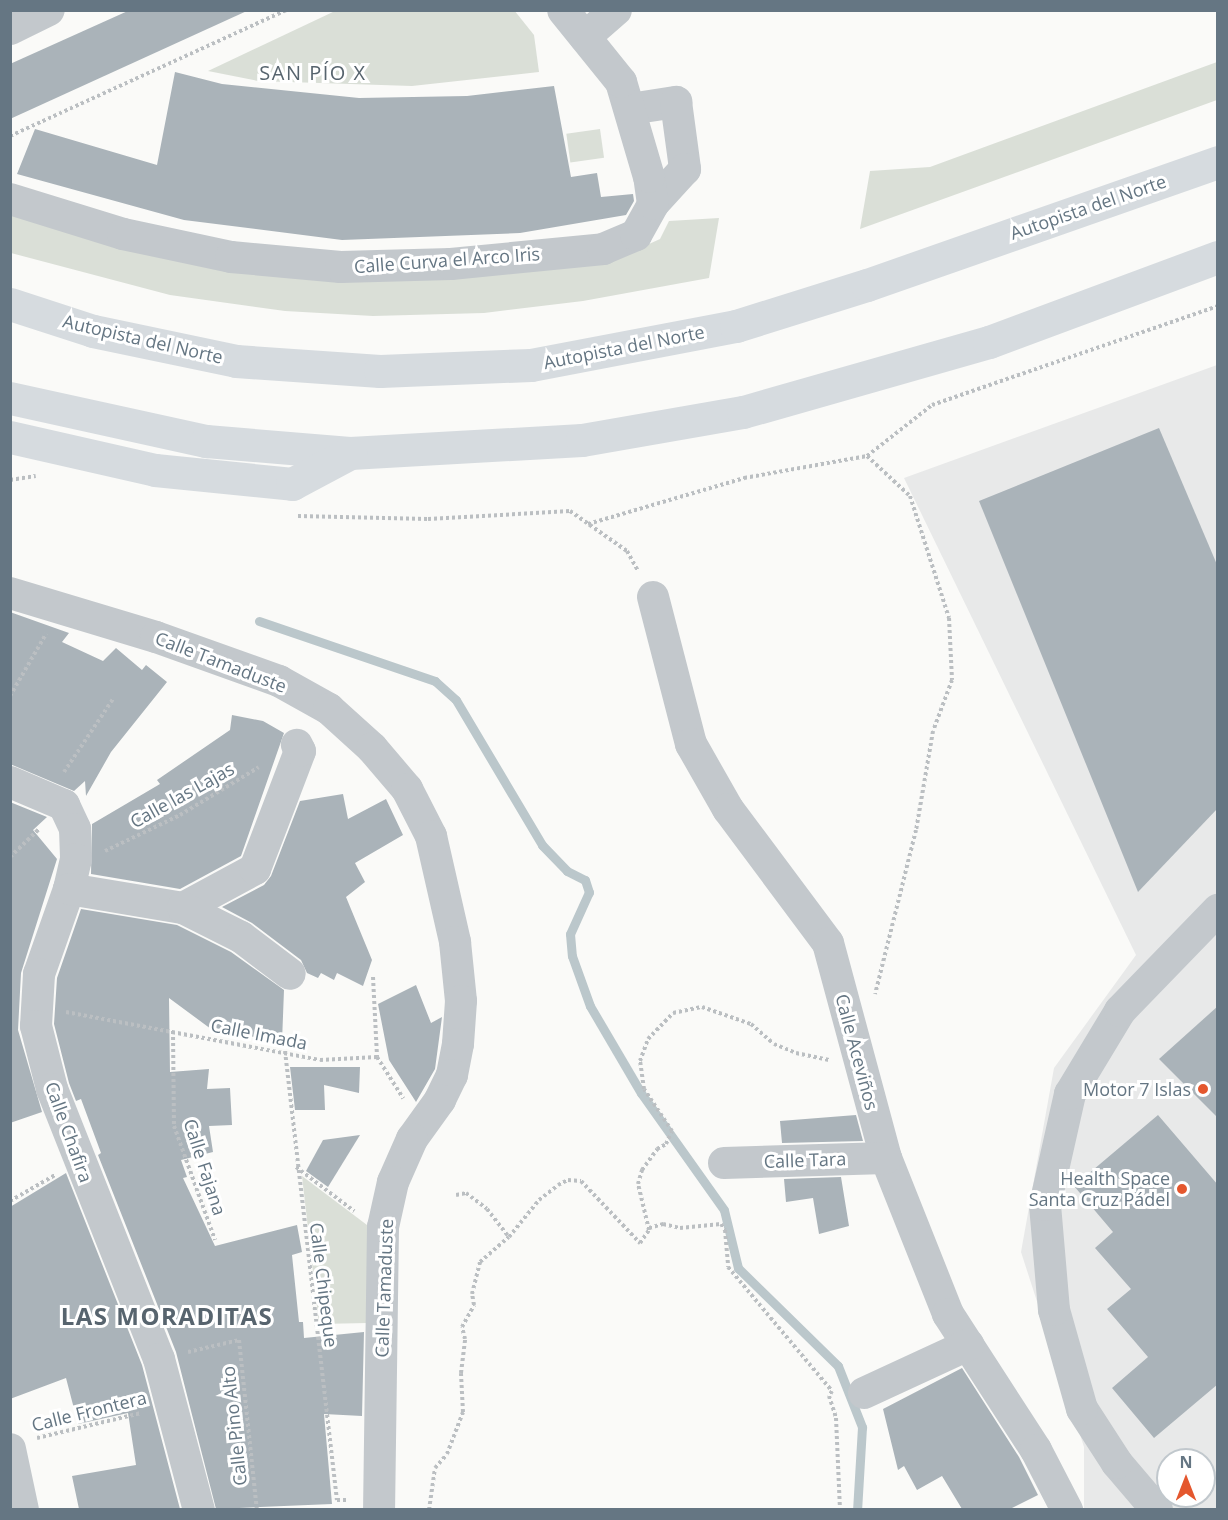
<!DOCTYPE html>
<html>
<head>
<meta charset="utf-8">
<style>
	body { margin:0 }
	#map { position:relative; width:1228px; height:1520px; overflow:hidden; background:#fafaf8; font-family:"Open Sans",sans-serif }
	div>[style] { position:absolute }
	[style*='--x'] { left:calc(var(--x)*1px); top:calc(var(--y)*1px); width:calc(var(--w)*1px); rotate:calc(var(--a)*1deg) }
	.built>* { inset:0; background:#e8e9e9 }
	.green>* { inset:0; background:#dadfd7; transform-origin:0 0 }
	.stream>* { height:9px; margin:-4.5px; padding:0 4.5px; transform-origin:4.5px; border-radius:4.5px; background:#bbc7cb }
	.building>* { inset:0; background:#aab3b9 }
	.path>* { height:4px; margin-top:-2px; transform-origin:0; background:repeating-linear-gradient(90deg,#bbbfc2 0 3px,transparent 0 6px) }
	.minor>* { height:32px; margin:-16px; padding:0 16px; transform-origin:16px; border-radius:16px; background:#c3c8cc }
	.highway>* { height:33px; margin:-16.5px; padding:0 16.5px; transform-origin:16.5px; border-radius:16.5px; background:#d6dbdf }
	.dots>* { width:16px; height:16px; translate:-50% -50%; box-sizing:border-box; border:3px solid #fff; border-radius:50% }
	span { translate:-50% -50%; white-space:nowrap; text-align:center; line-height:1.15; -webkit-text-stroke:6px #fff; paint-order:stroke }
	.street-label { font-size:18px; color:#657683 }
	.poi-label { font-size:18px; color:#657683 }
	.right { translate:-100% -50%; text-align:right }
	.neighbourhood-label { font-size:20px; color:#57646e; letter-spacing:1.5px }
	.district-label { font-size:24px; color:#57646e; font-weight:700; letter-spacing:1.5px }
	.frame { position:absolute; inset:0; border:12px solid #657683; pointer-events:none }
	.north { position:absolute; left:1156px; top:1448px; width:60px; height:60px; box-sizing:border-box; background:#fff; border:2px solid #c1c8cd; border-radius:50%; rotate:0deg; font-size:16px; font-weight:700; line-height:24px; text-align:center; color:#657683 }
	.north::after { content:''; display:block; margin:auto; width:21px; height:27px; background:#e4572e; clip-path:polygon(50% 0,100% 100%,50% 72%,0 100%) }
</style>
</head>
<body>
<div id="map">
	<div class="built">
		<i style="clip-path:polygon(evenodd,1217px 365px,1217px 1509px,1084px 1509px,1084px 1447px,1021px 1252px,1054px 1068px,1136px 955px,904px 478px,1217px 365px,1168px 1460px,1204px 1460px,1204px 1496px,1168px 1496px,1168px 1460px)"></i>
	</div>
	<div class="green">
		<i style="clip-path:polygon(514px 10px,534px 35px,539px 72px,412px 86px,258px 81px,208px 71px,335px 11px)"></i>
		<i style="clip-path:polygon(1217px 62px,1217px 100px,860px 229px,870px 171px,930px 167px)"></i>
		<i style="left:600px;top:129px;width:29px;height:34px;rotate:82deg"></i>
		<i style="clip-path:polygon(10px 213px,144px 251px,625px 255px,660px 239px,669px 221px,719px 218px,709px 278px,583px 301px,484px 313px,373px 316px,285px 311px,170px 295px,11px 253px)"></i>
		<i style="clip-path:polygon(302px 1176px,371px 1228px,368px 1323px,319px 1324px)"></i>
	</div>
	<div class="stream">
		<i style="--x:259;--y:621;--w:186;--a:18.8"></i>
		<i style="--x:435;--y:681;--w:28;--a:42"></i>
		<i style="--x:456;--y:700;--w:169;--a:59.3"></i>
		<i style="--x:542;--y:845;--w:36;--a:46"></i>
		<i style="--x:567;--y:871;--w:20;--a:27"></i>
		<i style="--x:585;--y:880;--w:13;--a:72"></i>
		<i style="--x:589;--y:892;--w:46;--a:114.3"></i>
		<i style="--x:570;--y:934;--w:22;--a:85"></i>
		<i style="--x:572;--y:956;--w:53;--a:70.2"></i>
		<i style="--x:590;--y:1006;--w:101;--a:59.6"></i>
		<i style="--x:641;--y:1093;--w:143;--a:54.6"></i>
		<i style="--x:724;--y:1210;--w:60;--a:76.4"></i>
		<i style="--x:738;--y:1268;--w:140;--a:44.4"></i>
		<i style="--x:838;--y:1366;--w:66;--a:68.5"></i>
		<i style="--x:862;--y:1427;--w:83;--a:93.4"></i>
	</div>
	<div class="building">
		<i style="clip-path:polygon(130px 10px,249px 10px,10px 119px,10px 64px)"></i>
		<i style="clip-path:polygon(175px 72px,222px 84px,359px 98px,467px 96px,554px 86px,571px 177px,597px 173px,601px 197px,633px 194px,634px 201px,626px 215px,520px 233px,342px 240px,184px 220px,17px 174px,35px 129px,157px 165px)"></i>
		<i style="clip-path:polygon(1159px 428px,1218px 567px,1218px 808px,1138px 892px,979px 501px)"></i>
		<i style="clip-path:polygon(10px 612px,69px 633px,62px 642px,103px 661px,116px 648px,142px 670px,146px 665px,167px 682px,111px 752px,86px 796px,85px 781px,74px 791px,10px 764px)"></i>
		<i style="clip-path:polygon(232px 715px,263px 721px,284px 733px,241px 856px,180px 889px,91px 874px,92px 824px,160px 784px,157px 780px,230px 730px)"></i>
		<i style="clip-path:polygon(343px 794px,348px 819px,386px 799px,403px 835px,355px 863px,365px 882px,346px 897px,372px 960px,363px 986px,337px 973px,334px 980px,321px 973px,318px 978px,307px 973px,301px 960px,252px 923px,222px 907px,264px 885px,271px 876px,300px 801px)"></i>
		<i style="clip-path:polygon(10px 802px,47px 817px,33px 830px,57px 859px,21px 973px,18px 1030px,42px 1112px,10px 1123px)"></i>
		<i style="clip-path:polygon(81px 909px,177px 925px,231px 952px,284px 990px,282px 1042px,211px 1029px,169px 998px,170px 1072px,209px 1069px,207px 1089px,230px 1088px,232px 1125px,209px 1126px,213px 1152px,181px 1160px,187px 1177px,183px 1178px,215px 1246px,297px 1225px,302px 1252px,292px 1255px,299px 1322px,303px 1322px,304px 1338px,364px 1332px,362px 1416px,324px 1414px,332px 1504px,216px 1509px,176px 1352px,98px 1155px,101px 1153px,81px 1099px,76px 1101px,69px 1083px,54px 1024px,57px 978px)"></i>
		<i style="clip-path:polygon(416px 985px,431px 1023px,442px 1017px,435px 1069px,416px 1102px,389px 1060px,378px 1004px)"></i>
		<i style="clip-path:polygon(1218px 1006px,1218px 1118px,1159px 1059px)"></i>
		<i style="clip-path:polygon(290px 1067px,360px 1067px,359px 1093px,324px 1085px,325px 1110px,295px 1110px)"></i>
		<i style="clip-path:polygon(856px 1115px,863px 1141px,782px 1143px,780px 1121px)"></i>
		<i style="clip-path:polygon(1158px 1115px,1218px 1185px,1218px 1384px,1154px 1438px,1112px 1388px,1148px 1357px,1107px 1309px,1131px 1289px,1095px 1248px,1113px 1232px,1074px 1186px)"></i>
		<i style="clip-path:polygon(360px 1135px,328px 1187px,306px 1171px,323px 1140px)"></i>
		<i style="clip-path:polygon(66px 1173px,142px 1365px,180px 1509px,79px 1509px,72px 1476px,136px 1465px,128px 1413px,78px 1424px,66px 1378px,10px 1399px,10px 1207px)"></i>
		<i style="clip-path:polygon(841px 1177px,849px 1226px,819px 1234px,813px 1198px,786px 1202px,784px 1179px)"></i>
		<i style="clip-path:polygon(962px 1368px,1019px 1457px,1038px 1495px,1010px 1509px,962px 1509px,942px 1476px,917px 1490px,904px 1466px,898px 1470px,883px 1409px)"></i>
	</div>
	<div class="path">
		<i style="--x:10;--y:136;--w:304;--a:-24.5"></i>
		<i style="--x:867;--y:456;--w:83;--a:-38.1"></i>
		<i style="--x:932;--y:405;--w:303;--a:-19.1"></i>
		<i style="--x:10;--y:480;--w:26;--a:-9"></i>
		<i style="--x:298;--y:516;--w:130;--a:1.3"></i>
		<i style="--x:428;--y:519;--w:142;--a:-3.2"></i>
		<i style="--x:570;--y:511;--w:70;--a:35.1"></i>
		<i style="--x:627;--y:551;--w:23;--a:61"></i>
		<i style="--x:588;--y:524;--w:163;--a:-16.4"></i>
		<i style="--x:744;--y:478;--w:125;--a:-10.1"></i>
		<i style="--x:867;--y:456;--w:59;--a:42.9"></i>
		<i style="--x:910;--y:496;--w:128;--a:72.3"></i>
		<i style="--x:949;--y:618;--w:62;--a:87.2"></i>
		<i style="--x:952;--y:680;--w:54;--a:110.4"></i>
		<i style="--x:933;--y:731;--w:100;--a:99.7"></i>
		<i style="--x:916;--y:830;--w:169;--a:104"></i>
		<i style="--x:10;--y:696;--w:72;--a:-59.9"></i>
		<i style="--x:64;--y:772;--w:88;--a:-56.1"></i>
		<i style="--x:105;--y:851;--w:83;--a:-25.6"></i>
		<i style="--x:180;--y:815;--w:92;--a:-31.3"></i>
		<i style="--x:10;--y:857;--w:40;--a:-44"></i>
		<i style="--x:373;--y:977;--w:80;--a:87.1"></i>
		<i style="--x:66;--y:1012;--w:258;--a:10.7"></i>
		<i style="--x:320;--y:1060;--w:57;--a:-3"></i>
		<i style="--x:377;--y:1057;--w:49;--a:57.6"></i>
		<i style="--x:173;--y:1031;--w:95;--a:89.4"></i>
		<i style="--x:174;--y:1126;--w:121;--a:70.2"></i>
		<i style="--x:285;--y:1051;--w:452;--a:83.4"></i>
		<i style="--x:337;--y:1500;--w:11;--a:0"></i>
		<i style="--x:296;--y:1167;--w:73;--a:37.2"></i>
		<i style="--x:456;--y:1195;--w:10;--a:-11"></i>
		<i style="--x:466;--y:1193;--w:26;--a:37"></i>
		<i style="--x:487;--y:1209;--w:36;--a:52"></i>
		<i style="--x:509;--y:1237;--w:48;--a:-51"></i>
		<i style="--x:539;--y:1200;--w:24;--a:-38"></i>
		<i style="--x:558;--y:1185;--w:11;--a:-27"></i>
		<i style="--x:568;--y:1180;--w:13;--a:4"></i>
		<i style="--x:581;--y:1181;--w:86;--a:46.4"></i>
		<i style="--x:640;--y:1243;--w:16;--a:-55"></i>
		<i style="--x:649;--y:1230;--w:47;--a:-103.4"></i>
		<i style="--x:638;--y:1184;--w:15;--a:-74"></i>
		<i style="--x:642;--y:1170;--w:26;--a:-54"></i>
		<i style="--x:657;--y:1149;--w:10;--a:-29"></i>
		<i style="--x:666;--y:1144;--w:14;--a:-65"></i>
		<i style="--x:672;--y:1131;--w:50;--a:-123.7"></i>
		<i style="--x:644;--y:1089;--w:28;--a:-98"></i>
		<i style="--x:640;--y:1061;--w:23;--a:-70"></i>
		<i style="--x:648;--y:1039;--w:36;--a:-46"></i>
		<i style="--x:673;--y:1013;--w:30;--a:-12"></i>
		<i style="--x:702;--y:1007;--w:52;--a:19.1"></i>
		<i style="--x:751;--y:1024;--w:30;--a:41"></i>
		<i style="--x:774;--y:1044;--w:24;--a:22"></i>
		<i style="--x:796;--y:1053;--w:35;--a:12"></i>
		<i style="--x:10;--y:1201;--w:52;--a:-30"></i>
		<i style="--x:649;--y:1228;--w:15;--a:-16"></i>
		<i style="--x:663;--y:1224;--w:17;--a:13"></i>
		<i style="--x:680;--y:1228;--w:41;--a:-5.6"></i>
		<i style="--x:721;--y:1224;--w:7;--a:56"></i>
		<i style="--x:725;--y:1230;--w:37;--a:85"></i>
		<i style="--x:728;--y:1267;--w:162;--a:50"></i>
		<i style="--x:188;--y:1352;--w:52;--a:-13.2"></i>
		<i style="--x:239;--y:1340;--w:171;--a:84"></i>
		<i style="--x:832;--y:1391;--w:6;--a:121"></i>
		<i style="--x:829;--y:1396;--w:23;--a:72"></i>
		<i style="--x:836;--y:1418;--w:92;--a:87.5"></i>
		<i style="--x:37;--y:1438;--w:107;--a:-13.5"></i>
		<i style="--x:429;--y:1510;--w:42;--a:-81.9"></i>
		<i style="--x:435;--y:1468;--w:18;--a:-49"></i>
		<i style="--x:447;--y:1454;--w:45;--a:-69.1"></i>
		<i style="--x:463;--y:1412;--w:39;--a:-93"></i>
		<i style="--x:461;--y:1373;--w:34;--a:-83"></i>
		<i style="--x:465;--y:1339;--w:12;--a:-104"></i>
		<i style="--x:462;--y:1327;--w:25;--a:-61"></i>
		<i style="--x:474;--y:1305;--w:11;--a:-100"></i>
		<i style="--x:472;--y:1294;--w:33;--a:-76"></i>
		<i style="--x:480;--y:1262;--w:38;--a:-41"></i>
	</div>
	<div class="minor">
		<i style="--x:10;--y:29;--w:43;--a:-26"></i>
		<i style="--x:585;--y:37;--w:41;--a:-41.1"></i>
		<i style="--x:630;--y:109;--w:47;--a:-8.7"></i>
		<i style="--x:676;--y:102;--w:68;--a:82.3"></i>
		<i style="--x:685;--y:169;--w:47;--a:132.4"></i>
		<i style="--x:10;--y:199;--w:118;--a:17.2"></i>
		<i style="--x:123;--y:234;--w:110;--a:12"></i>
		<i style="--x:231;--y:257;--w:110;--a:5.2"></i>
		<i style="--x:341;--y:267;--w:110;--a:-1.6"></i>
		<i style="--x:451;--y:264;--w:153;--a:-5.6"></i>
		<i style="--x:603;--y:249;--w:36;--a:-23"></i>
		<i style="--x:636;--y:235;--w:35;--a:-61"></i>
		<i style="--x:653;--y:204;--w:27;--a:-98"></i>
		<i style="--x:649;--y:177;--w:99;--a:-106.4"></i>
		<i style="--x:621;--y:82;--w:92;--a:-128.9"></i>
		<i style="--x:10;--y:593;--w:152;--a:16.8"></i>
		<i style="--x:156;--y:637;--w:131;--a:19.7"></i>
		<i style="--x:279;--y:681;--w:57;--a:29.2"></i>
		<i style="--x:329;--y:709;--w:58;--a:42.2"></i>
		<i style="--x:372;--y:748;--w:54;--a:49.5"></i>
		<i style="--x:407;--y:789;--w:53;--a:62.9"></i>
		<i style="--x:431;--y:836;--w:109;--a:77.2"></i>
		<i style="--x:455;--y:942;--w:59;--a:84.2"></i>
		<i style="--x:461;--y:1001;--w:43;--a:94"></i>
		<i style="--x:458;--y:1044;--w:32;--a:101"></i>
		<i style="--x:452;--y:1075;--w:28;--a:116"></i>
		<i style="--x:440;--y:1100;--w:48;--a:125.7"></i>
		<i style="--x:412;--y:1139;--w:47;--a:113.8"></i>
		<i style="--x:393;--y:1182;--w:46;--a:102.5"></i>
		<i style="--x:383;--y:1227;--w:283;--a:90.8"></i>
		<i style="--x:653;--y:597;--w:152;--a:75.5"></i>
		<i style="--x:691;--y:744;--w:75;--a:60.4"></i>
		<i style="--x:728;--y:809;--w:167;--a:53.3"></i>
		<i style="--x:828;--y:943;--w:223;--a:74.9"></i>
		<i style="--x:886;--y:1158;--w:168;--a:68.3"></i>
		<i style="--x:948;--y:1314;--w:162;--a:57.1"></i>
		<i style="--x:1036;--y:1450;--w:68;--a:62.7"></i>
		<i style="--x:10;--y:782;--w:59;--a:23.1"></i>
		<i style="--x:64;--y:805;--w:26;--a:65"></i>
		<i style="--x:75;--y:829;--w:30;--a:88"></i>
		<i style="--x:76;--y:859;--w:31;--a:103"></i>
		<i style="--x:69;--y:889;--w:90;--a:109.4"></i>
		<i style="--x:39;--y:974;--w:52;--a:93.3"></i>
		<i style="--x:36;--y:1026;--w:65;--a:75.7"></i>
		<i style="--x:52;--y:1089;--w:290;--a:68.4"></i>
		<i style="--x:159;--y:1359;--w:156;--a:75.2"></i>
		<i style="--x:69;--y:889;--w:116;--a:9.5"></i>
		<i style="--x:183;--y:908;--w:82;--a:-28.4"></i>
		<i style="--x:255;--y:869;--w:126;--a:-69.1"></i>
		<i style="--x:300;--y:751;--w:7;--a:-117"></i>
		<i style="--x:183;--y:908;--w:65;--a:26.6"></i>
		<i style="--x:241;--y:937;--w:61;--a:37.1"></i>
		<i style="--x:724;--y:1163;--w:162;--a:-1.8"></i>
		<i style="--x:864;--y:1393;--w:115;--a:-24.8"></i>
		<i style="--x:10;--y:1449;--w:62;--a:78"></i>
		<i style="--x:1157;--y:1510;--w:62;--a:-130.4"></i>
		<i style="--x:1117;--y:1463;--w:64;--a:-122.9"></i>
		<i style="--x:1082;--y:1409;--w:103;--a:-105.8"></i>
		<i style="--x:1054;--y:1310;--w:105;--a:-94.9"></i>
		<i style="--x:1045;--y:1205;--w:114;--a:-77.3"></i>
		<i style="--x:1070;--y:1094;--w:97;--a:-58.9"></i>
		<i style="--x:1120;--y:1011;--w:141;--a:-45.9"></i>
	</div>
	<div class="highway">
		<i style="--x:10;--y:304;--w:87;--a:18"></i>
		<i style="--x:93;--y:331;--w:146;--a:11.8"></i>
		<i style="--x:236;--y:361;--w:144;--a:4"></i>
		<i style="--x:380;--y:371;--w:151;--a:-2.3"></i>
		<i style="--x:531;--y:365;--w:209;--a:-10.8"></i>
		<i style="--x:736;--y:326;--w:137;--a:-17.4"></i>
		<i style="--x:867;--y:285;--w:372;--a:-19.3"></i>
		<i style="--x:10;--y:398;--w:201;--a:12.4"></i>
		<i style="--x:206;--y:441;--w:144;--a:4.8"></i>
		<i style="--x:350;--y:453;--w:232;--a:-3.2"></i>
		<i style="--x:582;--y:440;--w:163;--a:-9.9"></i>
		<i style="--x:743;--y:412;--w:256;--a:-15.9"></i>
		<i style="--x:989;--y:342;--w:244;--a:-20.4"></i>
		<i style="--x:10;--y:437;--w:149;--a:12.8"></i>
		<i style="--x:155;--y:470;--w:138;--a:5.8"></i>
		<i style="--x:292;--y:484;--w:66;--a:-28.1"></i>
	</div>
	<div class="dots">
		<i style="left:1203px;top:1089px;background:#e4572e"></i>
		<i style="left:1182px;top:1189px;background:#e4572e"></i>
	</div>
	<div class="street-label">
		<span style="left:1088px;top:207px;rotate:-19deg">Autopista del Norte</span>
		<span style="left:447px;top:260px;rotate:-4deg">Calle Curva el Arco Iris</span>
		<span style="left:143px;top:339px;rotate:13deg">Autopista del Norte</span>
		<span style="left:624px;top:347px;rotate:-11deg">Autopista del Norte</span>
		<span style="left:221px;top:662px;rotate:21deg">Calle Tamaduste</span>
		<span style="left:182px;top:795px;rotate:-29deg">Calle las Lajas</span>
		<span style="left:259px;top:1034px;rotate:11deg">Calle Imada</span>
		<span style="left:857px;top:1052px;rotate:75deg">Calle Aceviños</span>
		<span style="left:69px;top:1132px;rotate:70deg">Calle Chafira</span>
		<span style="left:805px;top:1160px;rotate:-2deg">Calle Tara</span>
		<span style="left:205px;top:1167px;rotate:72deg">Calle Fajana</span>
		<span style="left:324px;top:1285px;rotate:83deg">Calle Chipeque</span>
		<span style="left:384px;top:1288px;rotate:-88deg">Calle Tamaduste</span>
		<span style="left:89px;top:1411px;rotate:-14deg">Calle Frontera</span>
		<span style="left:234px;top:1426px;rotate:-96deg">Calle Pino Alto</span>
	</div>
	<div class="poi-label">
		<span class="right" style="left:1191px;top:1089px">Motor 7 Islas</span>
		<span class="right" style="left:1170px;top:1189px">Health Space<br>Santa Cruz Pádel</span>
	</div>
	<div class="neighbourhood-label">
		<span style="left:313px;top:72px">SAN PÍO X</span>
	</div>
	<div class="district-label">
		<span style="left:167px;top:1316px">LAS MORADITAS</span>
	</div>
	<div class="frame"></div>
	<div class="north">N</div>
</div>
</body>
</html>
